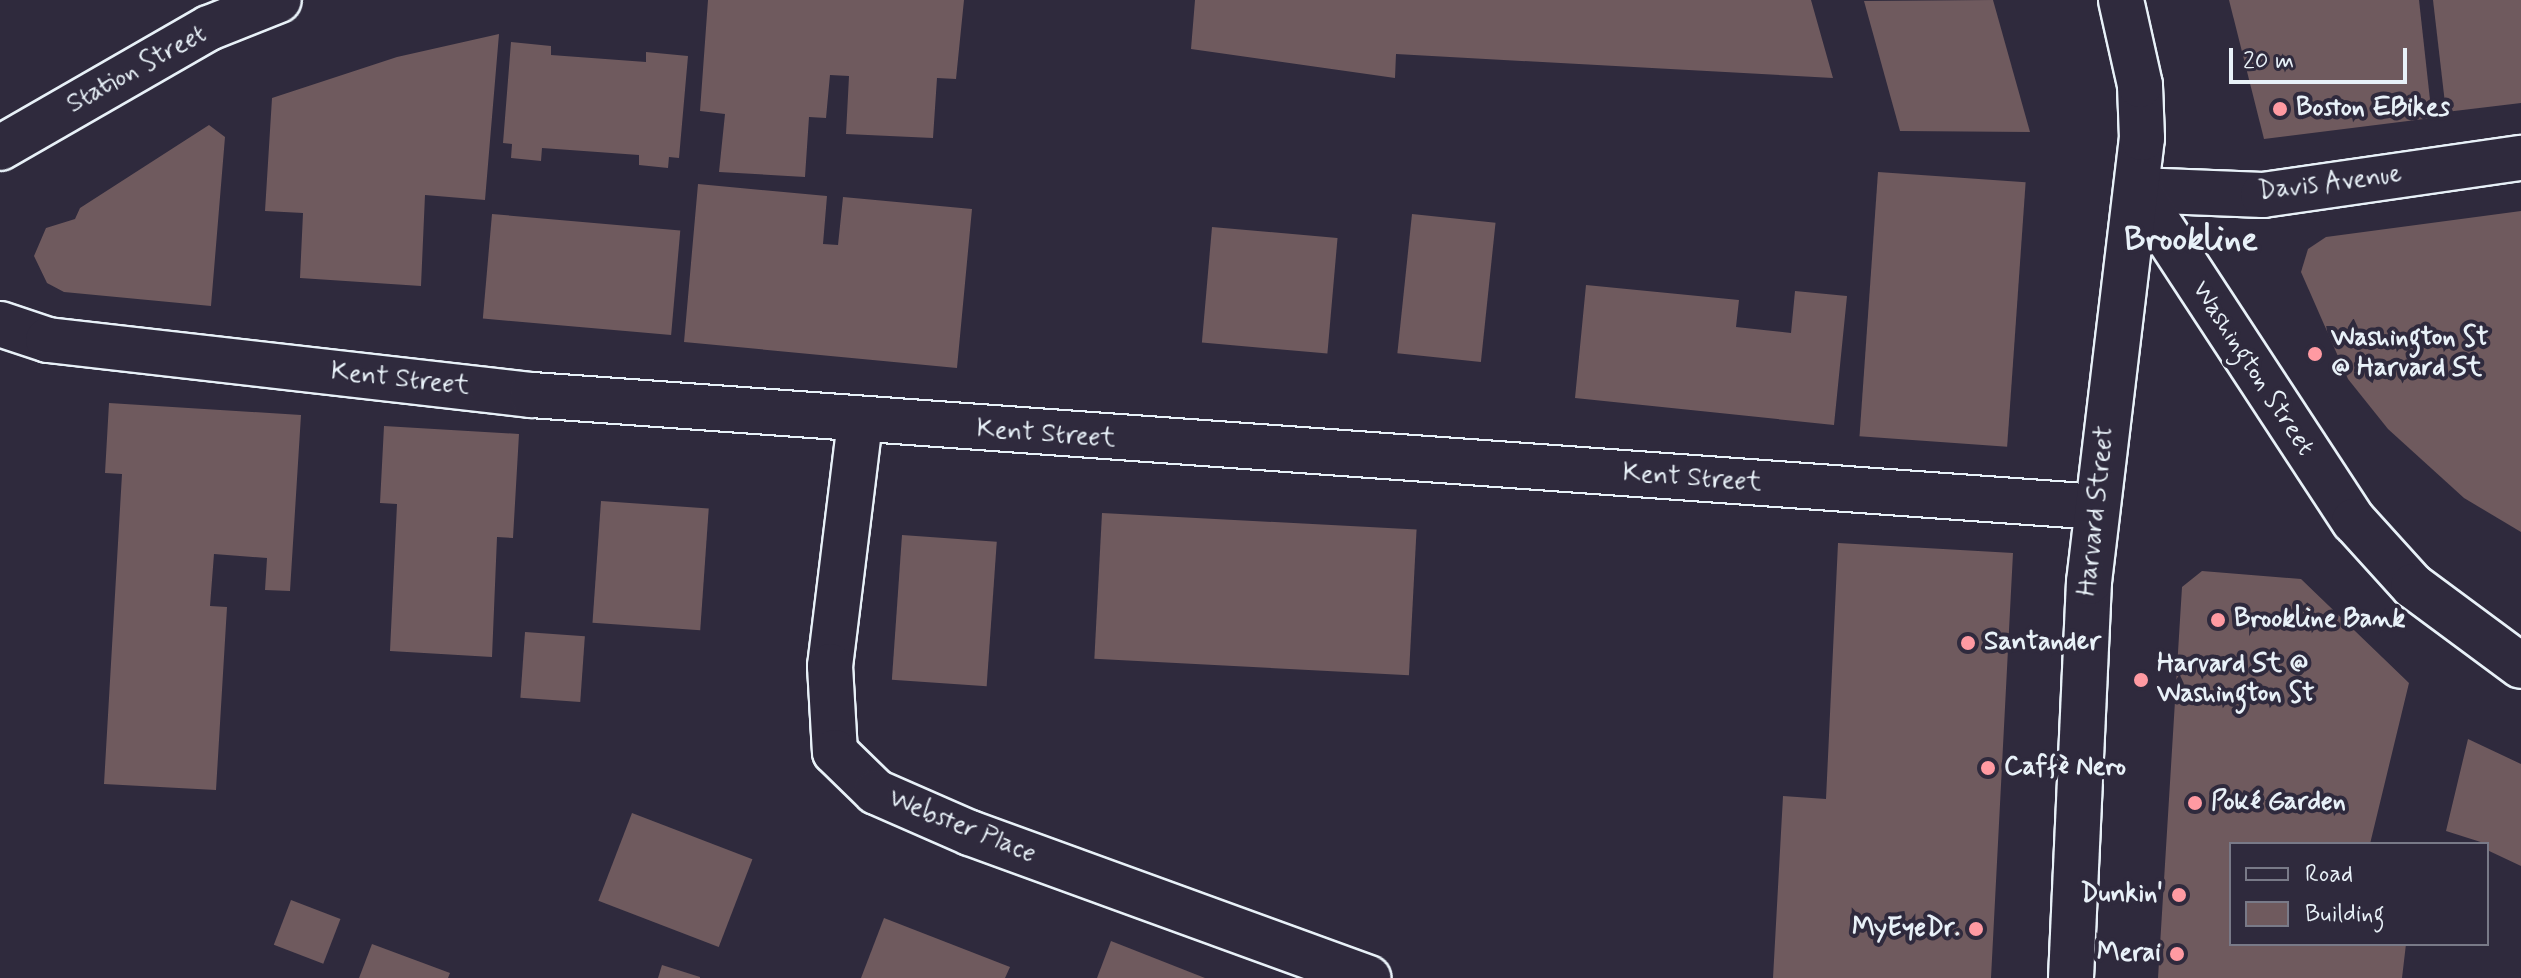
<!DOCTYPE html>
<html>
<head>
<meta charset="utf-8">
<style>
	body { margin:0 }
	#map { position:relative; width:2521px; height:978px; overflow:hidden; background:#2f2a3d; font-family:Mynerve,sans-serif }
	div>[style] { position:absolute }
	[style*='--x'] { left:calc(var(--x)*1px); top:calc(var(--y)*1px); width:calc(var(--w)*1px); rotate:calc(var(--a)*1deg) }
	.building>* { inset:0; background:#6f5a5e; transform-origin:0 0 }
	.roads { filter:drop-shadow(2px 0 #e8f1f8) drop-shadow(-2px 0 #e8f1f8) drop-shadow(0 2px #e8f1f8) drop-shadow(0 -2px #e8f1f8) }
	.minor>* { height:44px; margin:-22px; padding:0 22px; transform-origin:22px; border-radius:22px; background:#2f2a3d }
	.tertiary>* { height:44px; margin:-22px; padding:0 22px; transform-origin:22px; border-radius:22px; background:#2f2a3d }
	.secondary>* { height:44px; margin:-22px; padding:0 22px; transform-origin:22px; border-radius:22px; background:#2f2a3d }
	.primary>* { height:44px; margin:-22px; padding:0 22px; transform-origin:22px; border-radius:22px; background:#2f2a3d }
	.dots>* { width:22px; height:22px; translate:-50% -50%; box-sizing:border-box; border:4px solid #2f2a3d; border-radius:50% }
	span { translate:-50% -50%; white-space:nowrap; text-align:center; line-height:1.15; -webkit-text-stroke:8px #2f2a3d; paint-order:stroke }
	.street-label { font-size:26px; color:#e8f1f8 }
	.poi-label { font-size:26px; color:#e8f1f8; font-weight:700 }
	.left { translate:0 -50%; text-align:left }
	.right { translate:-100% -50%; text-align:right }
	.district-label { font-size:34px; color:#e8f1f8; font-weight:700 }
	.legend { position:absolute; left:2229px; top:842px; width:260px; height:104px; box-sizing:border-box; background:#2f2a3d; border:2px solid #797a88; margin:0; padding:10px 14px; list-style:none; font-size:24px; color:#e8f1f8 }
	.legend li { display:flex; align-items:center; gap:16px; height:40px }
	.legend b { width:40px; border:2px solid #797a88 }
	.scale { position:absolute; left:2229px; top:48px; width:178px; height:36px; box-sizing:border-box; border:4px solid #e8f1f8; border-top:0; padding-left:10px; font-size:24px; line-height:28px; white-space:nowrap; color:#e8f1f8; -webkit-text-stroke:6px #2f2a3d; paint-order:stroke }
</style>
</head>
<body>
<div id="map">
	<div class="building">
		<i style="clip-path:polygon(708px 0,964px 0,956px 79px,937px 78px,933px 138px,846px 134px,849px 76px,830px 75px,826px 118px,809px 117px,805px 177px,719px 172px,725px 114px,700px 111px)"></i>
		<i style="clip-path:polygon(1195px 0,1811px 0,1833px 78px,1396px 54px,1395px 78px,1191px 49px)"></i>
		<i style="clip-path:polygon(1993px 0,2030px 132px,1900px 131px,1864px 1px)"></i>
		<i style="clip-path:polygon(2229px 0,2419px 0,2432px 118px,2264px 139px)"></i>
		<i style="clip-path:polygon(2433px 0,2521px 0,2521px 103px,2446px 112px)"></i>
		<i style="clip-path:polygon(499px 34px,485px 200px,425px 195px,421px 286px,300px 278px,303px 213px,265px 211px,272px 98px,397px 57px)"></i>
		<i style="clip-path:polygon(511px 42px,551px 46px,551px 55px,646px 62px,646px 52px,688px 56px,679px 158px,669px 157px,668px 168px,639px 165px,639px 155px,542px 148px,541px 161px,511px 158px,512px 144px,503px 143px)"></i>
		<i style="clip-path:polygon(209px 125px,225px 137px,211px 306px,64px 292px,47px 283px,34px 256px,46px 228px,75px 219px,80px 208px)"></i>
		<i style="left:1878px;top:172px;width:148px;height:265px;rotate:4deg"></i>
		<i style="clip-path:polygon(698px 184px,827px 196px,823px 244px,838px 245px,843px 197px,972px 209px,957px 368px,684px 342px)"></i>
		<i style="clip-path:polygon(2521px 211px,2521px 532px,2464px 498px,2388px 429px,2348px 379px,2301px 272px,2308px 249px,2326px 237px)"></i>
		<i style="left:492px;top:214px;width:189px;height:105px;rotate:5deg"></i>
		<i style="left:1412px;top:214px;width:84px;height:140px;rotate:6deg"></i>
		<i style="left:1212px;top:227px;width:126px;height:116px;rotate:5deg"></i>
		<i style="clip-path:polygon(1586px 285px,1739px 300px,1736px 327px,1791px 333px,1795px 291px,1847px 296px,1834px 425px,1575px 398px)"></i>
		<i style="clip-path:polygon(109px 403px,301px 415px,290px 591px,265px 590px,267px 558px,214px 554px,210px 606px,227px 607px,216px 790px,104px 784px,122px 474px,105px 473px)"></i>
		<i style="clip-path:polygon(384px 426px,519px 434px,513px 538px,497px 537px,492px 657px,390px 651px,397px 504px,380px 503px)"></i>
		<i style="left:601px;top:501px;width:108px;height:122px;rotate:4deg"></i>
		<i style="left:1102px;top:513px;width:315px;height:146px;rotate:3deg"></i>
		<i style="left:902px;top:535px;width:95px;height:145px;rotate:4deg"></i>
		<i style="clip-path:polygon(1838px 543px,2013px 553px,1991px 978px,1773px 978px,1783px 796px,1826px 799px)"></i>
		<i style="clip-path:polygon(2202px 571px,2301px 579px,2409px 683px,2370px 844px,2231px 844px,2231px 944px,2406px 944px,2402px 978px,2158px 978px,2182px 587px)"></i>
		<i style="left:525px;top:632px;width:60px;height:66px;rotate:4deg"></i>
		<i style="clip-path:polygon(2468px 739px,2521px 764px,2521px 866px,2487px 850px,2487px 844px,2446px 831px)"></i>
		<i style="left:632px;top:813px;width:129px;height:94px;rotate:21deg"></i>
		<i style="left:291px;top:900px;width:53px;height:48px;rotate:21deg"></i>
		<i style="clip-path:polygon(884px 918px,1010px 967px,1005px 978px,861px 978px)"></i>
		<i style="clip-path:polygon(1111px 941px,1205px 978px,1097px 978px)"></i>
		<i style="clip-path:polygon(372px 944px,450px 973px,448px 978px,359px 978px)"></i>
		<i style="clip-path:polygon(662px 965px,700px 977px,700px 978px,658px 978px)"></i>
	</div>
	<div class="roads">
		<div class="minor">
			<i style="--x:2137;--y:190;--w:126;--a:2.3"></i>
			<i style="--x:2263;--y:195;--w:261;--a:-8.2"></i>
			<i style="--x:860;--y:422;--w:246;--a:97"></i>
			<i style="--x:830;--y:666;--w:86;--a:86.7"></i>
			<i style="--x:835;--y:752;--w:57;--a:44.3"></i>
			<i style="--x:876;--y:792;--w:103;--a:23.6"></i>
			<i style="--x:970;--y:833;--w:424;--a:20"></i>
		</div>
		<div class="tertiary">
			<i style="--x:0;--y:148;--w:241;--a:-29.9"></i>
			<i style="--x:209;--y:28;--w:75;--a:-21.8"></i>
			<i style="--x:0;--y:324;--w:51;--a:18.4"></i>
			<i style="--x:48;--y:340;--w:487;--a:6.5"></i>
			<i style="--x:532;--y:395;--w:1569;--a:4.09"></i>
		</div>
		<div class="secondary">
			<i style="--x:2137;--y:190;--w:396;--a:56.8"></i>
			<i style="--x:2354;--y:521;--w:88;--a:47.8"></i>
			<i style="--x:2413;--y:586;--w:134;--a:36.5"></i>
		</div>
		<div class="primary">
			<i style="--x:2071;--y:978;--w:396;--a:-87.4"></i>
			<i style="--x:2089;--y:582;--w:447;--a:-83.2"></i>
			<i style="--x:2142;--y:138;--w:53;--a:-92.2"></i>
			<i style="--x:2140;--y:85;--w:87;--a:-102.6"></i>
		</div>
	</div>
	<div class="dots">
		<i style="left:2280px;top:109px;background:#ff9aa2"></i>
		<i style="left:2315px;top:354px;background:#ff9aa2"></i>
		<i style="left:2218px;top:620px;background:#ff9aa2"></i>
		<i style="left:1968px;top:643px;background:#ff9aa2"></i>
		<i style="left:2141px;top:680px;background:#ff9aa2"></i>
		<i style="left:1988px;top:768px;background:#ff9aa2"></i>
		<i style="left:2195px;top:803px;background:#ff9aa2"></i>
		<i style="left:2179px;top:895px;background:#ff9aa2"></i>
		<i style="left:1976px;top:929px;background:#ff9aa2"></i>
		<i style="left:2177px;top:954px;background:#ff9aa2"></i>
	</div>
	<div class="street-label">
		<span style="left:137px;top:70px;rotate:-29deg">Station Street</span>
		<span style="left:2330px;top:184px;rotate:-7deg">Davis Avenue</span>
		<span style="left:2252px;top:369px;rotate:57deg">Washington Street</span>
		<span style="left:400px;top:380px;rotate:6deg">Kent Street</span>
		<span style="left:1046px;top:435px;rotate:4deg">Kent Street</span>
		<span style="left:1692px;top:479px;rotate:4deg">Kent Street</span>
		<span style="left:2097px;top:511px;rotate:-84deg">Harvard Street</span>
		<span style="left:962px;top:827px;rotate:22deg">Webster Place</span>
	</div>
	<div class="poi-label">
		<span class="left" style="left:2296px;top:109px">Boston EBikes</span>
		<span class="left" style="left:2331px;top:354px">Washington St<br>@ Harvard St</span>
		<span class="left" style="left:2234px;top:620px">Brookline Bank</span>
		<span class="left" style="left:1984px;top:643px">Santander</span>
		<span class="left" style="left:2157px;top:680px">Harvard St @<br>Washington St</span>
		<span class="left" style="left:2004px;top:768px">Caffè Nero</span>
		<span class="left" style="left:2211px;top:803px">Poké Garden</span>
		<span class="right" style="left:2163px;top:895px">Dunkin'</span>
		<span class="right" style="left:1960px;top:929px">MyEyeDr.</span>
		<span class="right" style="left:2161px;top:954px">Merai</span>
	</div>
	<div class="district-label">
		<span style="left:2191px;top:240px">Brookline</span>
	</div>
	<ul class="legend">
	<li><b style="height:10px;background:#2f2a3d"></b>Road</li>
	<li><b style="height:22px;background:#6f5a5e"></b>Building</li>
	</ul>
	<div class="scale">20 m</div>
</div>
</body>
</html>
